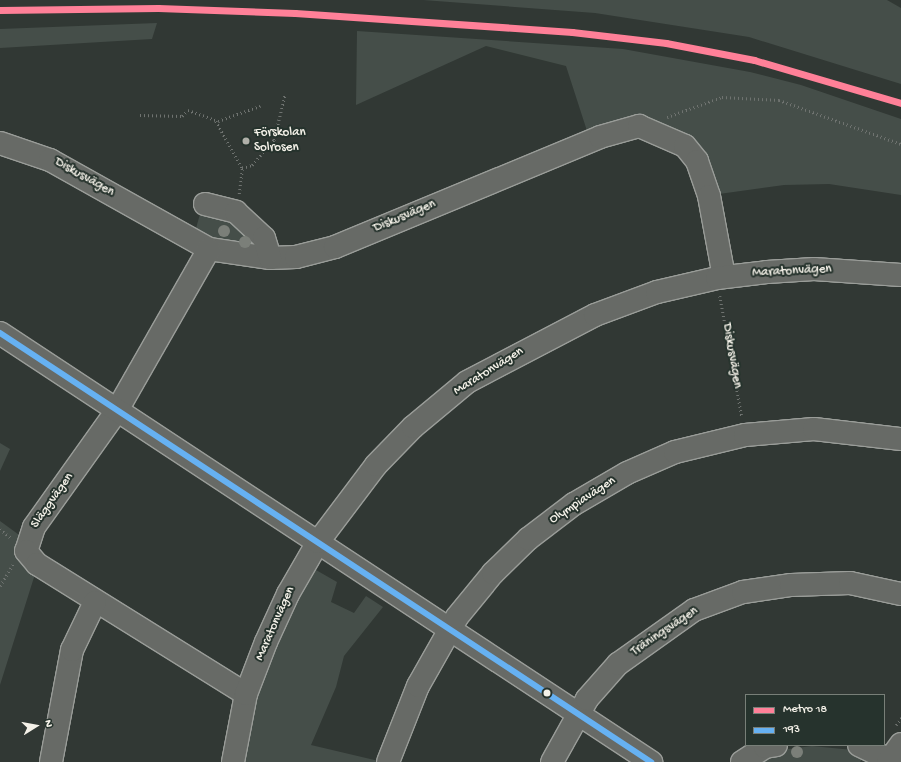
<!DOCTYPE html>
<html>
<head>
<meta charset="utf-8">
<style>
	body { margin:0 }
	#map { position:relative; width:901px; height:762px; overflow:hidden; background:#313834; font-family:"Gochi Hand",sans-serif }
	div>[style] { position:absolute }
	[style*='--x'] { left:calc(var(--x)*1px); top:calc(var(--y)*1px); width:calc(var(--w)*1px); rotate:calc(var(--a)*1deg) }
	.green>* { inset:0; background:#454e49 }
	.path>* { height:2.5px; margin-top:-1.25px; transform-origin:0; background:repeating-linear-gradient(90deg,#6f7370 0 1px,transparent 0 4px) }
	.roads { filter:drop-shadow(1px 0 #9a9d99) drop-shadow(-1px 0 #9a9d99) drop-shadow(0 1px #9a9d99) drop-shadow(0 -1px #9a9d99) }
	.minor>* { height:22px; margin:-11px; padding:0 11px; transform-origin:11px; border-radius:11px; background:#676a66 }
	.bus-1>* { height:6px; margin:-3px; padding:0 3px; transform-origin:3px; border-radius:3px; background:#66b1f2 }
	.metro-1>* { height:7px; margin:-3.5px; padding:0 3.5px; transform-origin:3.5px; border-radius:3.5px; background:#ff8098 }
	.trees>* { width:12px; height:12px; margin:-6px; border-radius:50%; background:#7b7f79 }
	.dots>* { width:11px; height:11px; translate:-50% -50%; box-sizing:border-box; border:2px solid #26332d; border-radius:50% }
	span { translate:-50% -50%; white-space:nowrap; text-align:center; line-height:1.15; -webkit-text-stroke:4px #26332d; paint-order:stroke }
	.poi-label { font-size:13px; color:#f4f1e8 }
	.left { translate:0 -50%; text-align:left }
	.street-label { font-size:13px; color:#f4f1e8 }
	.legend { position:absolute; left:745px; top:694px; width:140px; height:52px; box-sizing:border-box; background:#26332d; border:1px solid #787f78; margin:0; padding:5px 7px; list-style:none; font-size:12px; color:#f4f1e8 }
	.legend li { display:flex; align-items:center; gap:8px; height:20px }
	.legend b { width:20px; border:1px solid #787f78 }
	.north { position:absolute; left:16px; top:706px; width:40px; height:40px; -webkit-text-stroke:3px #26332d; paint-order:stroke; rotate:79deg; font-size:11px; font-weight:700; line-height:16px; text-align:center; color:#f4f1e8 }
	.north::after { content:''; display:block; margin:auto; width:14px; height:18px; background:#f4f1e8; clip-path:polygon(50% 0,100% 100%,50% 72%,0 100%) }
</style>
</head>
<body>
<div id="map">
	<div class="green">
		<i style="clip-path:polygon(423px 0,887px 0,901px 8px,901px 84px,749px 37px,595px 13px)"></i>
		<i style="clip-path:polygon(157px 23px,152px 39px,0 48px,0 29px)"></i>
		<i style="clip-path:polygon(357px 31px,623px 49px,750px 72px,801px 85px,901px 119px,901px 195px,829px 184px,784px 185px,719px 194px,706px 158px,678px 133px,588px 134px,566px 66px,486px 46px,356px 105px)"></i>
		<i style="clip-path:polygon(200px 214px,243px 226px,256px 241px,255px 248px,215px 241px,195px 232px)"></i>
		<i style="clip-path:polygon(0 443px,10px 449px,0 471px)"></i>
		<i style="clip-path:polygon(0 521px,22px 537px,14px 556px,36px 571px,0 685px)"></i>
		<i style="clip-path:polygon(316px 570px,337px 582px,331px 602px,354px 613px,366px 596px,383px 607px,344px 656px,336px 687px,311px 745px,383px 762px,242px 762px,257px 693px,295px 597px)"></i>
		<i style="clip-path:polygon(812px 746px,853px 750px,864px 756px,860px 762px,756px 762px,788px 749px)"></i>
	</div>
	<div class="path">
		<i style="--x:140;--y:115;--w:42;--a:1.4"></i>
		<i style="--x:182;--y:116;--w:8;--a:-45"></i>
		<i style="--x:188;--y:110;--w:32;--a:20"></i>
		<i style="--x:218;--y:121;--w:45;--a:-19.7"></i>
		<i style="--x:667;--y:117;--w:59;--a:-20"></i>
		<i style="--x:722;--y:97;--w:57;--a:3"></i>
		<i style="--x:779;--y:100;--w:130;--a:19.8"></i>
		<i style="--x:216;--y:121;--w:54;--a:61"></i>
		<i style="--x:239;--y:194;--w:26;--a:-83"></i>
		<i style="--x:242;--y:168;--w:10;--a:-17"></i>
		<i style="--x:252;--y:165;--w:33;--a:-49"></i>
		<i style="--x:274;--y:140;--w:47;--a:-76.6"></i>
		<i style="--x:720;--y:296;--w:123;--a:79.7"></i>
		<i style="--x:0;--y:529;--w:14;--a:39"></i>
		<i style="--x:0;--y:586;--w:26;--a:-59"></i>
		<i style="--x:896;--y:725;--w:9;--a:-54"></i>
	</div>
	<div class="roads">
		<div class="minor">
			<i style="--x:0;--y:143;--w:53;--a:18.8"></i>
			<i style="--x:50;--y:160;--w:182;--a:29.2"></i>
			<i style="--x:209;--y:249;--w:62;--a:8.4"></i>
			<i style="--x:270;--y:258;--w:26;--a:-2"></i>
			<i style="--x:296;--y:257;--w:40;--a:-14.4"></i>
			<i style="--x:335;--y:247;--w:287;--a:-22.5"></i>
			<i style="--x:600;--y:137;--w:41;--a:-15.8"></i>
			<i style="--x:639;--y:126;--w:50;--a:23.5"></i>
			<i style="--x:685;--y:146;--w:19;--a:51"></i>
			<i style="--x:697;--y:161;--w:37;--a:71"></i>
			<i style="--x:709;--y:196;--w:82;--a:79.5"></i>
			<i style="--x:205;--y:204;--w:32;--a:14"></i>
			<i style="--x:236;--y:212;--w:38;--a:43"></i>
			<i style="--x:264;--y:238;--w:21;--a:73"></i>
			<i style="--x:209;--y:249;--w:188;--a:119.7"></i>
			<i style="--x:116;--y:412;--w:141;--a:125.5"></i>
			<i style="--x:34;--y:527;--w:25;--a:108"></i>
			<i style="--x:26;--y:551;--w:17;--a:50"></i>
			<i style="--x:37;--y:564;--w:246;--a:31.9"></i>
			<i style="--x:0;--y:333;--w:780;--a:33.38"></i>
			<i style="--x:859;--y:745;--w:34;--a:26"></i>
			<i style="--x:51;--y:762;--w:114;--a:-79.4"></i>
			<i style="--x:72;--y:650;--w:53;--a:-64.4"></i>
			<i style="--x:233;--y:762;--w:69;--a:-79.2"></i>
			<i style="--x:246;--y:694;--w:56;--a:-69"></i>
			<i style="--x:266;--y:642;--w:53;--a:-65.4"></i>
			<i style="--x:288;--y:594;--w:60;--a:-60"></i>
			<i style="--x:318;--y:542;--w:96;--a:-53"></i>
			<i style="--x:376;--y:465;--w:53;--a:-45.8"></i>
			<i style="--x:413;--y:427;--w:70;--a:-39.8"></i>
			<i style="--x:467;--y:382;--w:144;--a:-27.6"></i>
			<i style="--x:595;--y:315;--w:66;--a:-20.4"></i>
			<i style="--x:657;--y:292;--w:62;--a:-13.1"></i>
			<i style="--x:717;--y:278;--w:50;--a:-6.8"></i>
			<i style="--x:767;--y:272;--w:47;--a:-3.7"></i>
			<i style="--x:814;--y:269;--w:87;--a:3.9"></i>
			<i style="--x:388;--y:762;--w:82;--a:-68.5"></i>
			<i style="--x:418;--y:686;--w:79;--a:-60.5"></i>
			<i style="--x:457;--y:617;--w:57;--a:-50.7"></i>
			<i style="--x:493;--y:573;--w:49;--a:-44.2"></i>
			<i style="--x:528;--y:539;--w:58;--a:-37.3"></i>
			<i style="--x:574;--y:504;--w:61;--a:-30.3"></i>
			<i style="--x:627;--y:473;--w:52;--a:-23.6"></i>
			<i style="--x:675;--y:452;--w:72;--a:-13.7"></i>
			<i style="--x:745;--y:435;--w:69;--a:-5"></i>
			<i style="--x:814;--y:429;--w:88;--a:6.6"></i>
			<i style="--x:552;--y:762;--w:72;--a:-60.9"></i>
			<i style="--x:587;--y:699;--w:47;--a:-48.5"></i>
			<i style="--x:618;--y:664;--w:93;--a:-35.4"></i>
			<i style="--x:694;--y:610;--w:52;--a:-20.2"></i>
			<i style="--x:743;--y:592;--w:49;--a:-8.3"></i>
			<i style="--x:791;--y:585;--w:59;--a:-1.9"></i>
			<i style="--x:850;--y:583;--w:52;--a:12.2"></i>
			<i style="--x:742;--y:762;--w:27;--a:-33"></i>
			<i style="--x:765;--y:747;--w:11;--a:-10"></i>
			<i style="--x:888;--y:762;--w:22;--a:-54"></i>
		</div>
	</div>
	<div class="bus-1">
		<i style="--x:0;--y:333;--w:780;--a:33.38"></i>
	</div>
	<div class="metro-1">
		<i style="--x:0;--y:10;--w:158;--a:-0.7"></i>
		<i style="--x:158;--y:8;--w:137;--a:2.1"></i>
		<i style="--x:295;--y:13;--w:278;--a:3.9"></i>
		<i style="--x:572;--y:32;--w:95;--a:6.7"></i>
		<i style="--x:666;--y:43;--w:90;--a:10.9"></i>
		<i style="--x:754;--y:60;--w:153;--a:16.3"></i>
	</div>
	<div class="trees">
		<i style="left:224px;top:231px"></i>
		<i style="left:245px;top:242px"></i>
		<i style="left:797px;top:752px"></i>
	</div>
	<div class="dots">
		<i style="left:246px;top:141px;background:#b0b0a9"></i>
		<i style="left:547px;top:693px;background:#f4f1e8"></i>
	</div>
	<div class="poi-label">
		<span class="left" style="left:254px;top:141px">Förskolan<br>Solrosen</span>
	</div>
	<div class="street-label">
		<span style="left:84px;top:178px;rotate:29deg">Diskusvägen</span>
		<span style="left:405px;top:217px;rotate:-23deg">Diskusvägen</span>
		<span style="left:792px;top:272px;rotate:-3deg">Maratonvägen</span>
		<span style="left:731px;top:356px;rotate:80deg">Diskusvägen</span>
		<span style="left:489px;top:372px;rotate:-32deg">Maratonvägen</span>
		<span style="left:53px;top:501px;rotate:-55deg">Släggvägen</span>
		<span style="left:583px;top:501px;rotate:-33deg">Olympiavägen</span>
		<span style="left:276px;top:624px;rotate:-66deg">Maratonvägen</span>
		<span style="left:665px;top:632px;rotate:-34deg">Träningsvägen</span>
	</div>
	<ul class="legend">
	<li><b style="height:5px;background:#ff8098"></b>Metro 18</li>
	<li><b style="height:5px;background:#66b1f2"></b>193</li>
	</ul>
	<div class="north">N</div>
</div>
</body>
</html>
